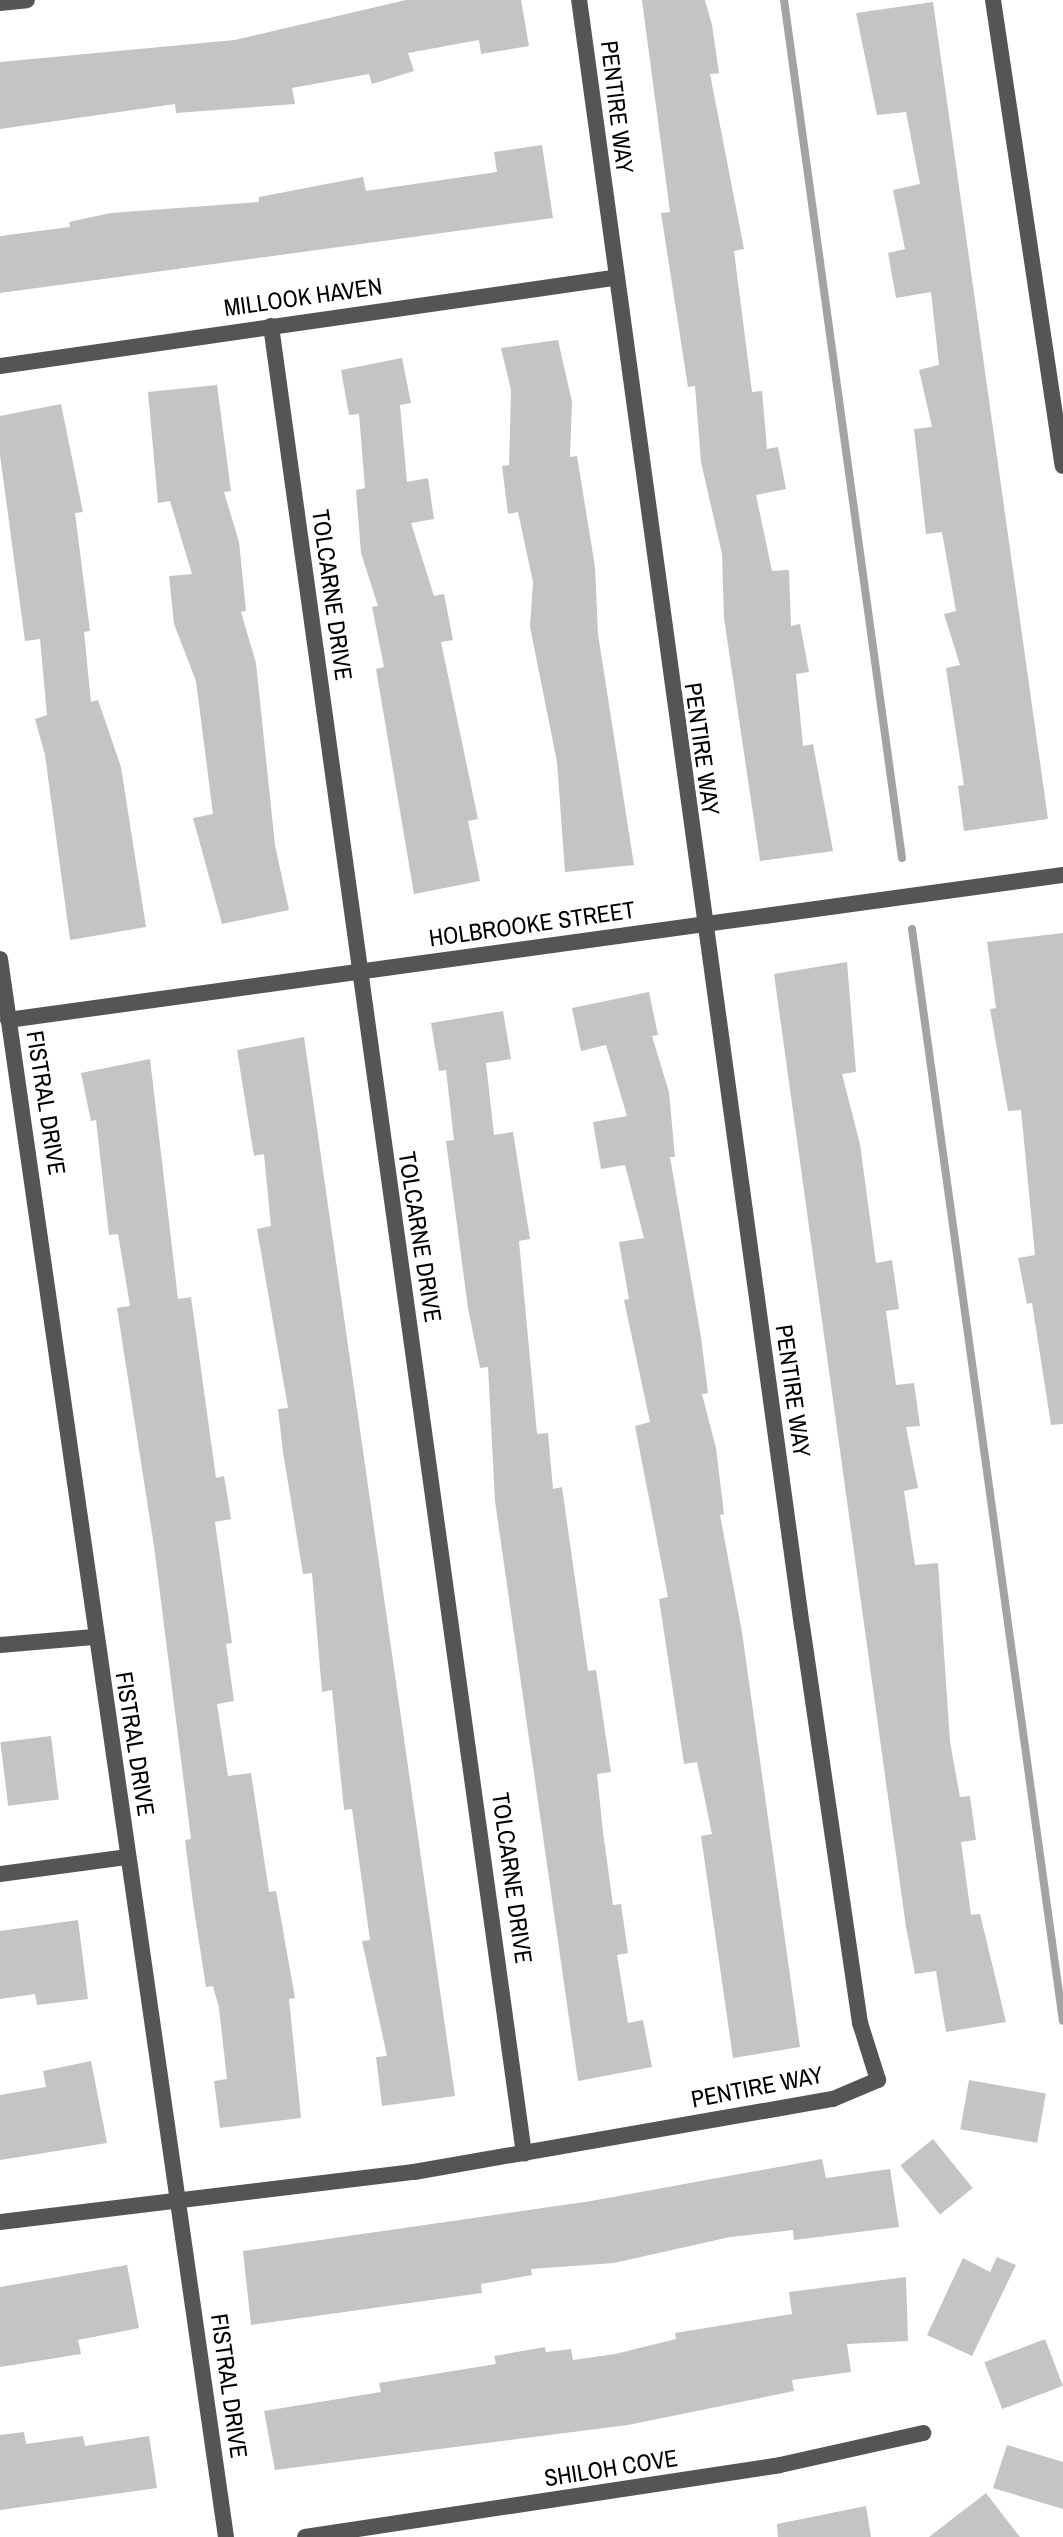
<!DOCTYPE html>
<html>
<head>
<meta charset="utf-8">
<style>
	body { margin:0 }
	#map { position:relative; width:1063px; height:2537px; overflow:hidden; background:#fff; font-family:"Archivo Narrow",sans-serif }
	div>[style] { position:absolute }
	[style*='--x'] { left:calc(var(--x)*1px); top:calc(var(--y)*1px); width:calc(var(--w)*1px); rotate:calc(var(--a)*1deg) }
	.stream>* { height:8px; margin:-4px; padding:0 4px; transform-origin:4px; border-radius:4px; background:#a3a3a3 }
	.building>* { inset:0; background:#c4c4c4; transform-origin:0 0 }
	.street>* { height:16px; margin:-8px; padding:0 8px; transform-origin:8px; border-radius:8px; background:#555 }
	span { translate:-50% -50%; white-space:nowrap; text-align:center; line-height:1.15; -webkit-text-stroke:7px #fff; paint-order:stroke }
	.street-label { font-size:24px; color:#000 }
</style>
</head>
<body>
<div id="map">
	<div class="stream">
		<i style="--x:784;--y:0;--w:866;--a:82.17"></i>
		<i style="--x:912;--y:929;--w:1102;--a:82.13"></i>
	</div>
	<div class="building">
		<i style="clip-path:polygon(406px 0,521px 0,529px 46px,481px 54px,479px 40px,408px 53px,414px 71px,372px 84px,369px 74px,292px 88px,295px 104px,176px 113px,175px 104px,0 129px,0 62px,235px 40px)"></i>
		<i style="clip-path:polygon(642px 0,705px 0,712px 25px,719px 73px,710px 74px,744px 249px,734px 251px,752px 392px,762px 391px,767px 449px,778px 447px,786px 489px,756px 495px,772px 571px,789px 570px,791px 626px,800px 624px,809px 672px,796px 674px,803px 746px,813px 744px,833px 851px,760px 861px,724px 618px,722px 554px,701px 462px,695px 386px,688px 387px,661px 213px,670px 212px)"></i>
		<i style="clip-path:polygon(933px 2px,1048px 819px,964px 831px,958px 786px,964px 785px,946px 668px,960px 665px,944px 614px,956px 611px,942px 532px,926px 534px,914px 429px,932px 427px,919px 370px,939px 365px,931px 292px,896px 298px,888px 253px,905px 249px,893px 190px,920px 184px,906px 112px,877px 115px,856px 13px)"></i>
		<i style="clip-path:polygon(542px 145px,553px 218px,0 293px,0 236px,70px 227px,69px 222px,111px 213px,259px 202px,259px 197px,363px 177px,366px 191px,497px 172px,494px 152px)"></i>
		<i style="clip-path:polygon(558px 340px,572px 402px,570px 457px,577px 456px,595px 567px,598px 634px,634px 865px,565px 872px,557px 762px,530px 627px,533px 582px,518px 512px,508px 514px,502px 466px,509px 465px,511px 390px,501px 348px)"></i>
		<i style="clip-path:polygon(402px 358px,411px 403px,400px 405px,407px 482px,428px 478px,434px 519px,411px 523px,434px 596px,444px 594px,453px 640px,441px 642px,478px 819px,468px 821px,480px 881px,414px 894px,376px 669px,384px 667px,372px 607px,378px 606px,361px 553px,356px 490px,365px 488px,359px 414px,349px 415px,341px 370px)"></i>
		<i style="clip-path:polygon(217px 385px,231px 491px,224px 492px,239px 542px,246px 611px,241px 612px,256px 663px,275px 845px,289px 910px,222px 924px,193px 818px,213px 814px,196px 681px,174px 624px,169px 576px,192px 574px,170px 501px,158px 503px,148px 392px)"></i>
		<i style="clip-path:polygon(61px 404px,83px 512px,75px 513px,90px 631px,84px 632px,91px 702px,98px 700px,121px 767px,146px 927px,70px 940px,45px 755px,35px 719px,47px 715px,40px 639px,25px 641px,0 455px,0 416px)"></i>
		<i style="clip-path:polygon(1063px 933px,1063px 1424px,1051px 1425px,1032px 1303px,1027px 1304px,1018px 1258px,1035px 1255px,1021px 1110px,1008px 1111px,990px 1009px,996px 1008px,987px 942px)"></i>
		<i style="clip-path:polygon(847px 962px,856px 1072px,842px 1074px,860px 1144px,876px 1263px,892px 1260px,899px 1309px,886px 1311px,896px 1385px,914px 1383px,920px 1426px,906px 1427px,918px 1488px,904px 1491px,915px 1565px,938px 1563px,950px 1742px,960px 1797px,970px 1796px,976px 1840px,961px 1842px,971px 1915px,980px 1914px,1006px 2022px,946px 2032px,936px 1971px,915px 1974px,906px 1927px,774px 974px)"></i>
		<i style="clip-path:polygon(649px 992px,658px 1035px,652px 1036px,669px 1092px,675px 1157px,670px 1157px,701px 1337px,708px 1393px,702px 1394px,716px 1448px,724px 1514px,720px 1515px,742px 1632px,800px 2047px,733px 2058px,701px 1836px,712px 1834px,697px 1762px,684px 1764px,659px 1599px,668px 1597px,635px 1426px,650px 1422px,624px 1300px,629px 1299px,619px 1242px,644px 1238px,625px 1165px,601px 1169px,593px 1122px,627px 1116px,606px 1045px,581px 1051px,572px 1008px)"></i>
		<i style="clip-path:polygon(503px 1011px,511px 1059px,486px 1063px,494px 1135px,513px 1132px,530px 1239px,519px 1241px,537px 1434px,548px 1433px,553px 1489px,562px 1487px,588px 1671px,596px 1670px,611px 1772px,597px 1774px,603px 1832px,613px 1905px,621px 1904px,628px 1953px,617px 1955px,628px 2023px,643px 2020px,652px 2067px,578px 2081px,495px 1501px,488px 1367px,480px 1368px,468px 1308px,446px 1141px,454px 1140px,446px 1070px,439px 1071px,431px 1023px)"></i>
		<i style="clip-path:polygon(304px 1037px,455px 2096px,382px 2106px,376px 2057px,387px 2056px,362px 1941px,370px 1940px,352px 1809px,344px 1810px,332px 1690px,322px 1692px,312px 1573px,303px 1574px,283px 1452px,278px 1409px,288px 1408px,257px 1229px,271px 1226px,264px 1154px,254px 1156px,237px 1050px)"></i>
		<i style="clip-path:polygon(150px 1059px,178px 1299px,191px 1297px,216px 1478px,224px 1476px,231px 1519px,215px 1522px,232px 1643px,226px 1644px,234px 1701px,217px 1704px,228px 1776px,251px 1773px,269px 1892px,276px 1891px,295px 1998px,289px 1999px,301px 2118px,220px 2128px,214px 2081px,227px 2079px,219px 2008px,213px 1986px,206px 1987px,193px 1903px,185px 1840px,191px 1839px,154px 1546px,117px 1308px,130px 1306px,118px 1234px,109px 1235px,96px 1120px,91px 1121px,81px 1073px)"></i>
		<i style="left:51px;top:1736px;width:64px;height:51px;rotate:83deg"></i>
		<i style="clip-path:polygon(78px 1920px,88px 1999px,37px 2005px,35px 1994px,0 1999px,0 1931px)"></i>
		<i style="clip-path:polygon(91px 2061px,107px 2143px,0 2160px,0 2095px,46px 2087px,43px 2071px)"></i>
		<i style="left:969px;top:2080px;width:78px;height:50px;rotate:10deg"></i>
		<i style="left:933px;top:2139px;width:63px;height:42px;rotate:51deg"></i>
		<i style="clip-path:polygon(822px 2159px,826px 2178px,890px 2169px,899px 2227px,794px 2240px,793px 2230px,730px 2237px,614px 2263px,531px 2269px,532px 2275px,481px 2284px,482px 2293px,251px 2325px,243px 2251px,591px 2201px)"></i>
		<i style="clip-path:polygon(997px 2257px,1016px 2265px,972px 2356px,927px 2335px,963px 2258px,990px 2272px)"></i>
		<i style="clip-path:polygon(127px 2265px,139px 2328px,78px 2340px,81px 2354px,0 2367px,0 2287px)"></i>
		<i style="clip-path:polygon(906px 2277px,908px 2341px,847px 2344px,851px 2372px,792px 2380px,794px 2391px,628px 2425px,275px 2470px,264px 2411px,381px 2392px,379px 2383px,496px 2364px,494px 2356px,545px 2347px,546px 2352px,571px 2349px,573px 2360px,615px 2354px,676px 2339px,675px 2333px,792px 2314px,789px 2292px)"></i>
		<i style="left:1045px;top:2339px;width:50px;height:65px;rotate:69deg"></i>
		<i style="clip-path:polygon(24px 2432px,26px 2444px,83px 2436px,85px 2446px,149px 2436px,157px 2488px,0 2510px,0 2435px)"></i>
		<i style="clip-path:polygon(1007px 2445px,1063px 2462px,1063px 2509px,993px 2488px)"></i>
		<i style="clip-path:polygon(986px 2493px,1020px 2537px,929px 2537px)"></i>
		<i style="clip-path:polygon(866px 2506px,871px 2537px,778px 2537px,777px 2524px)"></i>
	</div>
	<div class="street">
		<i style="--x:993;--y:0;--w:471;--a:81.5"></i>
		<i style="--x:0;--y:3;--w:27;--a:-6"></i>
		<i style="--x:271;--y:326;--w:1845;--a:82.12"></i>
		<i style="--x:0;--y:366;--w:619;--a:-8.17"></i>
		<i style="--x:0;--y:959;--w:1594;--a:81.85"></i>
		<i style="--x:8;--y:1020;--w:1065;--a:-7.83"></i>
		<i style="--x:0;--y:1645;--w:94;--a:-4.9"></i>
		<i style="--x:0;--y:1874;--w:129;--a:-7.6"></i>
		<i style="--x:0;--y:2222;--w:417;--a:-6.9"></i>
		<i style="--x:414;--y:2172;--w:425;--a:-9.9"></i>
		<i style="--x:833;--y:2099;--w:49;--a:-22.9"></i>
		<i style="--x:878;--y:2080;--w:60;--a:-107.5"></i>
		<i style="--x:860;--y:2023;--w:400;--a:-98.3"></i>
		<i style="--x:802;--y:1627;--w:1642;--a:-97.8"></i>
		<i style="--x:305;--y:2537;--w:480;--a:-8.6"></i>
		<i style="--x:780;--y:2465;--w:147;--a:-12.6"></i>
	</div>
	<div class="street-label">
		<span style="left:617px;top:107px;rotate:83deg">PENTIRE WAY</span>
		<span style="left:303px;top:297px;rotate:-8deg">MILLOOK HAVEN</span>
		<span style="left:332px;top:595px;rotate:82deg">TOLCARNE DRIVE</span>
		<span style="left:702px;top:749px;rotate:82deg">PENTIRE WAY</span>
		<span style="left:532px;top:924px;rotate:-8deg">HOLBROOKE STREET</span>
		<span style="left:46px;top:1103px;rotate:81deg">FISTRAL DRIVE</span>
		<span style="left:420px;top:1237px;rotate:81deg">TOLCARNE DRIVE</span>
		<span style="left:793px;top:1391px;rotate:82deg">PENTIRE WAY</span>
		<span style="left:135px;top:1744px;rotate:81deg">FISTRAL DRIVE</span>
		<span style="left:512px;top:1878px;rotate:82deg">TOLCARNE DRIVE</span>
		<span style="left:757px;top:2087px;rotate:-11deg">PENTIRE WAY</span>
		<span style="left:229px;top:2386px;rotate:82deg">FISTRAL DRIVE</span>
		<span style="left:611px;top:2468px;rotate:-9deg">SHILOH COVE</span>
	</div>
</div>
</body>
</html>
